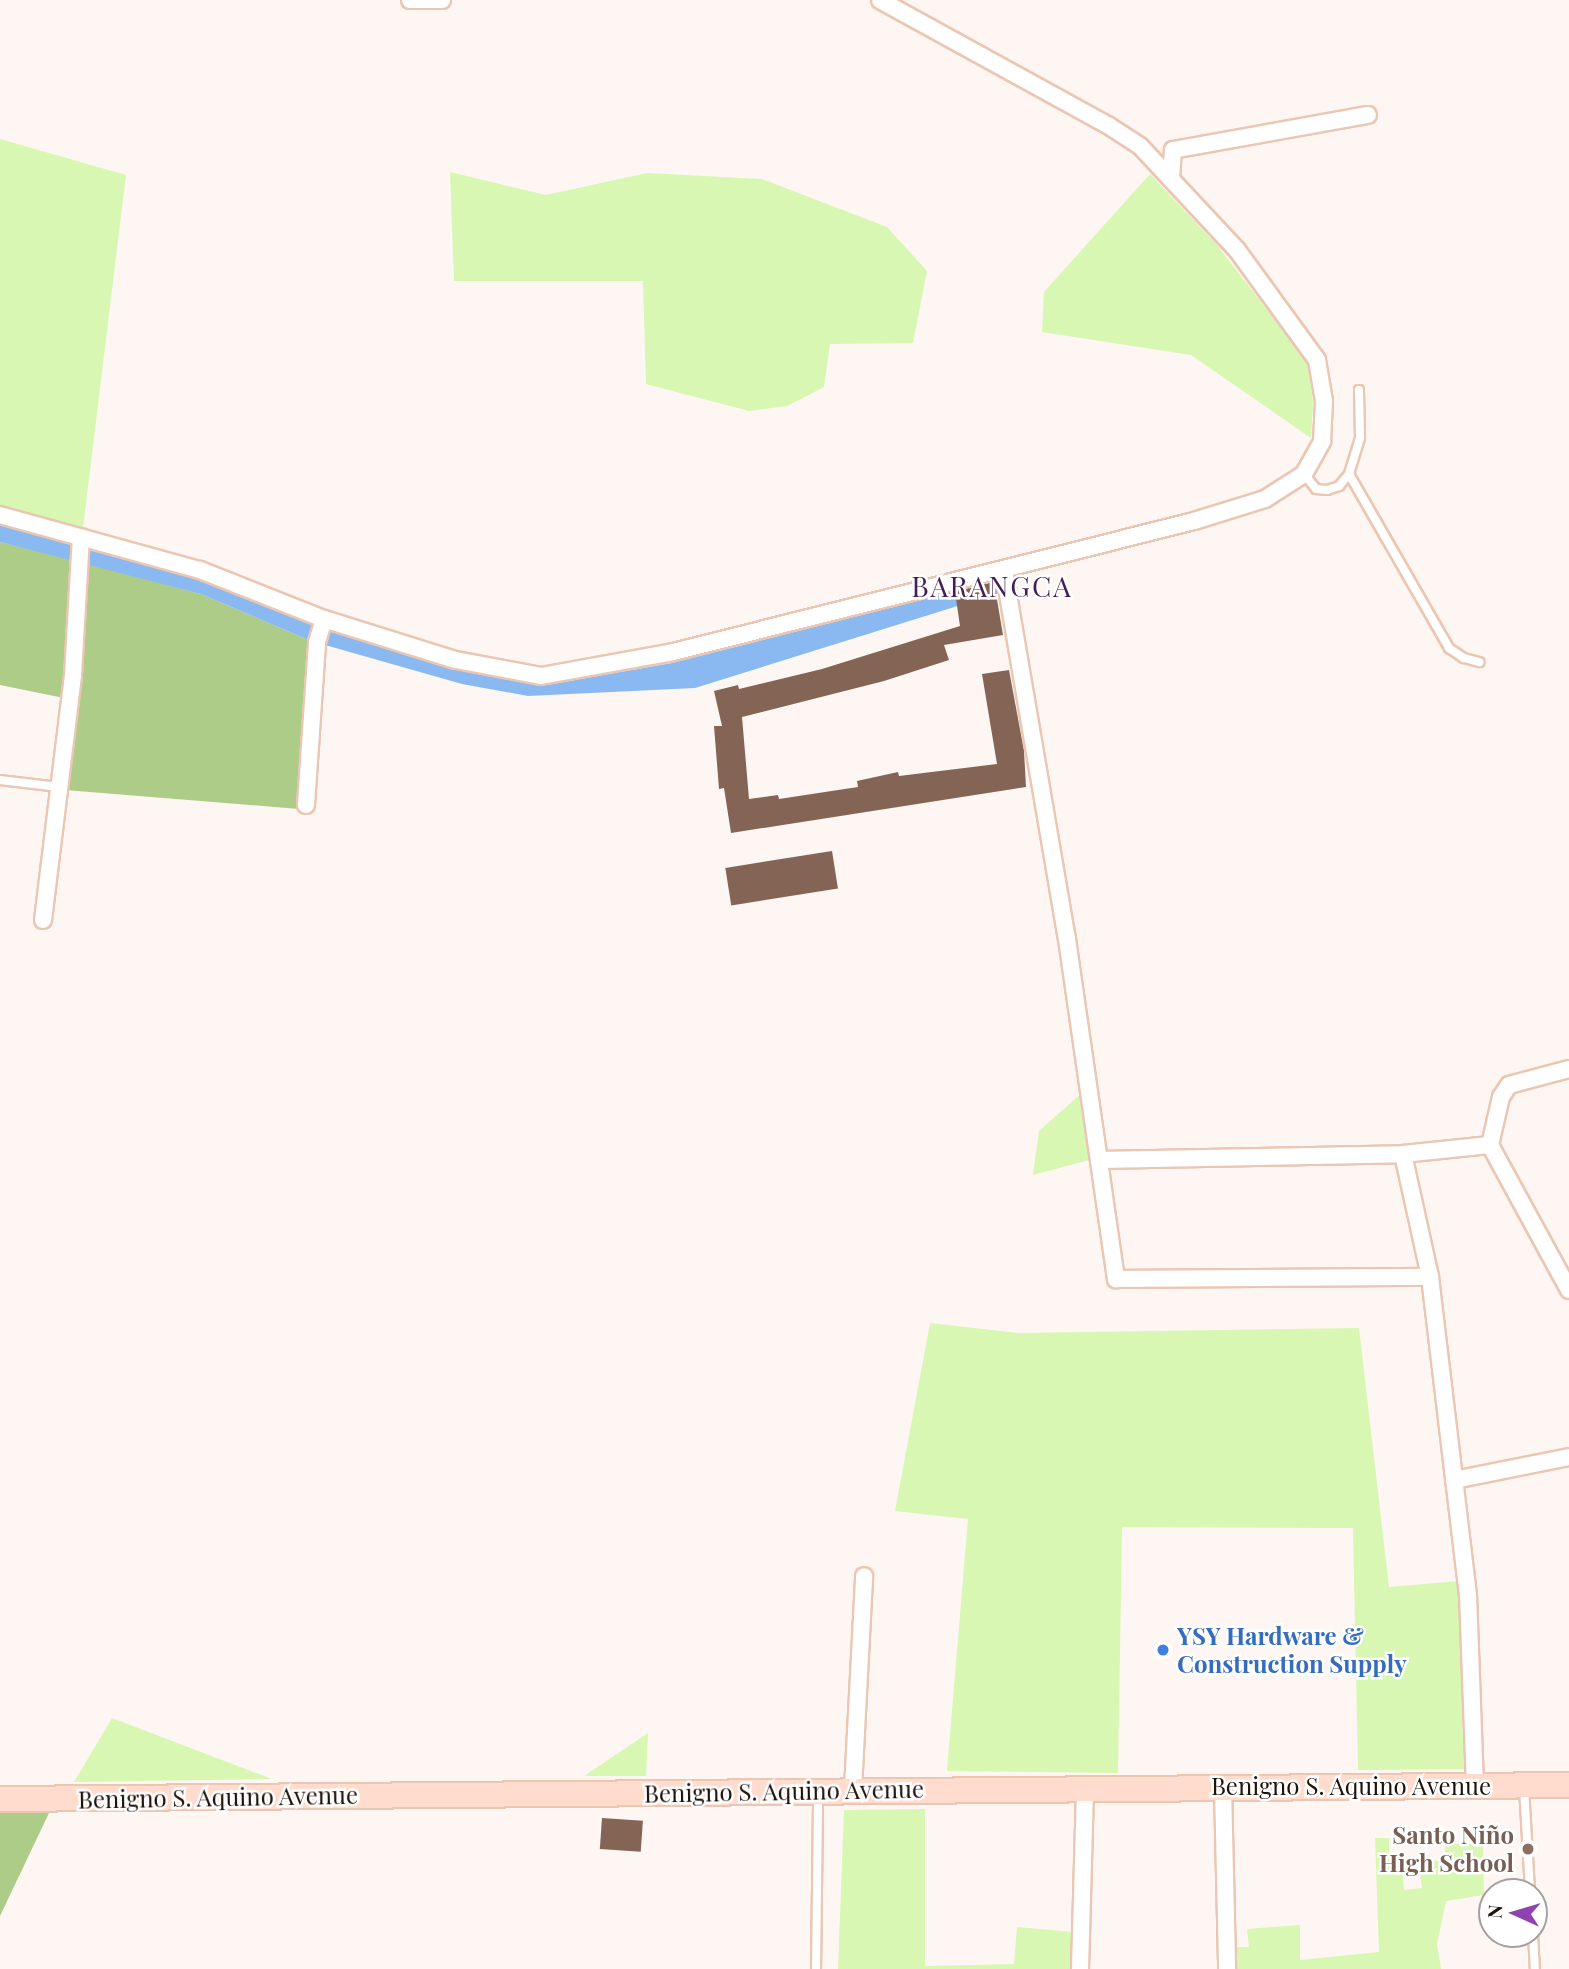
<!DOCTYPE html>
<html>
<head>
<meta charset="utf-8">
<style>
	body { margin:0 }
	#map { position:relative; width:1569px; height:1969px; overflow:hidden; background:#fef6f2; font-family:"Playfair Display",serif }
	div>[style] { position:absolute }
	[style*='--x'] { left:calc(var(--x)*1px); top:calc(var(--y)*1px); width:calc(var(--w)*1px); rotate:calc(var(--a)*1deg) }
	.green>* { inset:0; background:#d7f7b2 }
	.forest>* { inset:0; background:#adcc88 }
	.water>* { inset:0; background:#8ab9f2 }
	.building>* { inset:0; background:#846455; transform-origin:0 0 }
	.roads { filter:drop-shadow(2px 0 #eac6b3) drop-shadow(-2px 0 #eac6b3) drop-shadow(0 2px #eac6b3) drop-shadow(0 -2px #eac6b3) }
	.lane>* { height:8px; margin:-4px; padding:0 4px; transform-origin:4px; border-radius:4px; background:#fff }
	.street>* { height:16px; margin:-8px; padding:0 8px; transform-origin:8px; border-radius:8px; background:#fff }
	.primary>* { height:24px; margin:-12px; padding:0 12px; transform-origin:12px; border-radius:12px; background:#ffdcce }
	.dots>* { width:19px; height:19px; translate:-50% -50%; box-sizing:border-box; border:4px solid #fff; border-radius:50% }
	span { translate:-50% -50%; white-space:nowrap; text-align:center; line-height:1.15; -webkit-text-stroke:5px #fff; paint-order:stroke }
	.shop-label { font-size:24px; color:#366cbe; font-weight:700 }
	.left { translate:0 -50%; text-align:left }
	.street-label { font-size:24px; color:#1e120b }
	.education-label { font-size:24px; color:#785e54; font-weight:700 }
	.right { translate:-100% -50%; text-align:right }
	.quarter-label { font-size:28px; color:#431e54; letter-spacing:2px }
	.north { position:absolute; left:1478px; top:1878px; width:70px; height:70px; box-sizing:border-box; background:#fff; border:2px solid #a5a09d; border-radius:50%; rotate:274deg; font-size:19px; font-weight:700; line-height:28px; text-align:center; color:#1e120b }
	.north::after { content:''; display:block; margin:auto; width:24px; height:32px; background:#9042b2; clip-path:polygon(50% 0,100% 100%,50% 72%,0 100%) }
</style>
</head>
<body>
<div id="map">
	<div class="green">
		<i style="clip-path:polygon(0 139px,126px 175px,83px 528px,0 505px)"></i>
		<i style="clip-path:polygon(450px 172px,546px 195px,647px 173px,762px 179px,887px 227px,927px 271px,913px 343px,830px 344px,824px 387px,787px 406px,749px 411px,646px 384px,643px 281px,454px 281px)"></i>
		<i style="clip-path:polygon(1150px 174px,1217px 245px,1308px 363px,1313px 402px,1311px 438px,1191px 355px,1042px 332px,1044px 292px)"></i>
		<i style="clip-path:polygon(1083px 1092px,1093px 1159px,1033px 1175px,1039px 1131px)"></i>
		<i style="clip-path:polygon(930px 1323px,1019px 1333px,1359px 1328px,1389px 1587px,1459px 1581px,1464px 1630px,1462px 1721px,1465px 1769px,1358px 1770px,1353px 1528px,1122px 1527px,1118px 1773px,947px 1771px,968px 1519px,895px 1511px)"></i>
		<i style="clip-path:polygon(112px 1718px,272px 1779px,74px 1782px)"></i>
		<i style="clip-path:polygon(648px 1733px,646px 1776px,584px 1776px)"></i>
		<i style="clip-path:polygon(925px 1809px,925px 1966px,1014px 1964px,1017px 1927px,1073px 1932px,1072px 1969px,838px 1969px,844px 1810px)"></i>
		<i style="clip-path:polygon(1375px 1838px,1389px 1838px,1389px 1863px,1402px 1864px,1404px 1890px,1422px 1888px,1418px 1860px,1445px 1861px,1445px 1844px,1483px 1844px,1484px 1895px,1446px 1901px,1437px 1944px,1441px 1969px,1236px 1969px,1235px 1947px,1249px 1947px,1247px 1929px,1300px 1925px,1300px 1960px,1379px 1952px)"></i>
	</div>
	<div class="forest">
		<i style="clip-path:polygon(0 542px,70px 559px,64px 698px,0 685px)"></i>
		<i style="clip-path:polygon(88px 563px,201px 594px,311px 641px,299px 809px,65px 790px,77px 697px)"></i>
		<i style="clip-path:polygon(0 1813px,49px 1813px,0 1916px)"></i>
	</div>
	<div class="water">
		<i style="clip-path:polygon(0 524px,196px 578px,322px 626px,477px 672px,546px 685px,672px 663px,1012px 577px,1017px 590px,996px 594px,695px 688px,528px 696px,462px 684px,311px 641px,201px 594px,0 542px)"></i>
	</div>
	<div class="building">
		<i style="clip-path:polygon(994px 582px,1003px 635px,944px 645px,949px 660px,884px 681px,742px 717px,749px 799px,778px 795px,779px 799px,858px 787px,857px 781px,898px 772px,899px 776px,997px 764px,982px 674px,1009px 670px,1024px 751px,1026px 787px,731px 833px,724px 788px,719px 789px,714px 726px,722px 726px,714px 691px,738px 685px,739px 689px,822px 669px,960px 626px,955px 592px)"></i>
		<i style="left:832px;top:851px;width:38px;height:108px;rotate:81deg"></i>
		<i style="left:602px;top:1818px;width:41px;height:31px;rotate:4deg"></i>
	</div>
	<div class="roads">
		<div class="lane">
			<i style="--x:1304;--y:474;--w:19;--a:51"></i>
			<i style="--x:1316;--y:489;--w:11;--a:5"></i>
			<i style="--x:1327;--y:490;--w:13;--a:-18"></i>
			<i style="--x:1339;--y:486;--w:16;--a:-50"></i>
			<i style="--x:1349;--y:474;--w:38;--a:-73"></i>
			<i style="--x:1360;--y:438;--w:48;--a:-91.2"></i>
			<i style="--x:1349;--y:474;--w:201;--a:60.1"></i>
			<i style="--x:1449;--y:648;--w:18;--a:34"></i>
			<i style="--x:1464;--y:658;--w:16;--a:15"></i>
			<i style="--x:0;--y:780;--w:59;--a:6.8"></i>
			<i style="--x:1524;--y:1787;--w:105;--a:86.7"></i>
			<i style="--x:1533;--y:1934;--w:35;--a:87"></i>
			<i style="--x:816;--y:1969;--w:175;--a:-89.3"></i>
		</div>
		<div class="street">
			<i style="--x:410;--y:0;--w:32;--a:0"></i>
			<i style="--x:1171;--y:178;--w:28;--a:-86"></i>
			<i style="--x:1173;--y:150;--w:198;--a:-10.2"></i>
			<i style="--x:0;--y:515;--w:207;--a:15.4"></i>
			<i style="--x:200;--y:570;--w:133;--a:21.6"></i>
			<i style="--x:324;--y:619;--w:138;--a:17.3"></i>
			<i style="--x:456;--y:660;--w:86;--a:10.7"></i>
			<i style="--x:541;--y:676;--w:134;--a:-10.3"></i>
			<i style="--x:673;--y:652;--w:537;--a:-14.11"></i>
			<i style="--x:1194;--y:521;--w:74;--a:-17.2"></i>
			<i style="--x:1265;--y:499;--w:46;--a:-32.7"></i>
			<i style="--x:1304;--y:474;--w:38;--a:-61"></i>
			<i style="--x:1322;--y:441;--w:40;--a:-87.1"></i>
			<i style="--x:1324;--y:401;--w:42;--a:-99.7"></i>
			<i style="--x:1317;--y:360;--w:136;--a:-126"></i>
			<i style="--x:1237;--y:250;--w:142;--a:-133"></i>
			<i style="--x:1140;--y:146;--w:37;--a:-147"></i>
			<i style="--x:1109;--y:126;--w:261;--a:-151.2"></i>
			<i style="--x:1004;--y:571;--w:373;--a:80.3"></i>
			<i style="--x:1067;--y:939;--w:344;--a:81.8"></i>
			<i style="--x:1116;--y:1279;--w:314;--a:-0.4"></i>
			<i style="--x:306;--y:805;--w:163;--a:-86.1"></i>
			<i style="--x:317;--y:642;--w:24;--a:-73"></i>
			<i style="--x:43;--y:920;--w:247;--a:-83"></i>
			<i style="--x:73;--y:675;--w:138;--a:-86.7"></i>
			<i style="--x:1490;--y:1145;--w:49;--a:-77.1"></i>
			<i style="--x:1501;--y:1097;--w:14;--a:-56"></i>
			<i style="--x:1509;--y:1085;--w:62;--a:-14.9"></i>
			<i style="--x:1403;--y:1154;--w:126;--a:77.6"></i>
			<i style="--x:1430;--y:1277;--w:320;--a:83.2"></i>
			<i style="--x:1468;--y:1595;--w:191;--a:87.9"></i>
			<i style="--x:1099;--y:1160;--w:304;--a:-1.1"></i>
			<i style="--x:1403;--y:1154;--w:87;--a:-5.9"></i>
			<i style="--x:1490;--y:1145;--w:165;--a:61.4"></i>
			<i style="--x:1454;--y:1480;--w:117;--a:-11.3"></i>
			<i style="--x:1223;--y:1787;--w:182;--a:88.7"></i>
			<i style="--x:853;--y:1789;--w:213;--a:-87"></i>
			<i style="--x:1080;--y:1969;--w:181;--a:-88.4"></i>
		</div>
		<div class="primary">
			<i style="--x:0;--y:1799;--w:1569;--a:-0.51"></i>
		</div>
	</div>
	<div class="dots">
		<i style="left:1163px;top:1650px;background:#3f7fe0"></i>
		<i style="left:1528px;top:1849px;background:#8d6e63"></i>
	</div>
	<div class="shop-label">
		<span class="left" style="left:1177px;top:1650px">YSY Hardware &amp;<br>Construction Supply</span>
	</div>
	<div class="street-label">
		<span style="left:1351px;top:1786px">Benigno S. Aquino Avenue</span>
		<span style="left:784px;top:1791px;rotate:-1deg">Benigno S. Aquino Avenue</span>
		<span style="left:218px;top:1797px;rotate:-1deg">Benigno S. Aquino Avenue</span>
	</div>
	<div class="education-label">
		<span class="right" style="left:1514px;top:1849px">Santo Niño<br>High School</span>
	</div>
	<div class="quarter-label">
		<span style="left:992px;top:586px">BARANGCA</span>
	</div>
	<div class="north">N</div>
</div>
</body>
</html>
